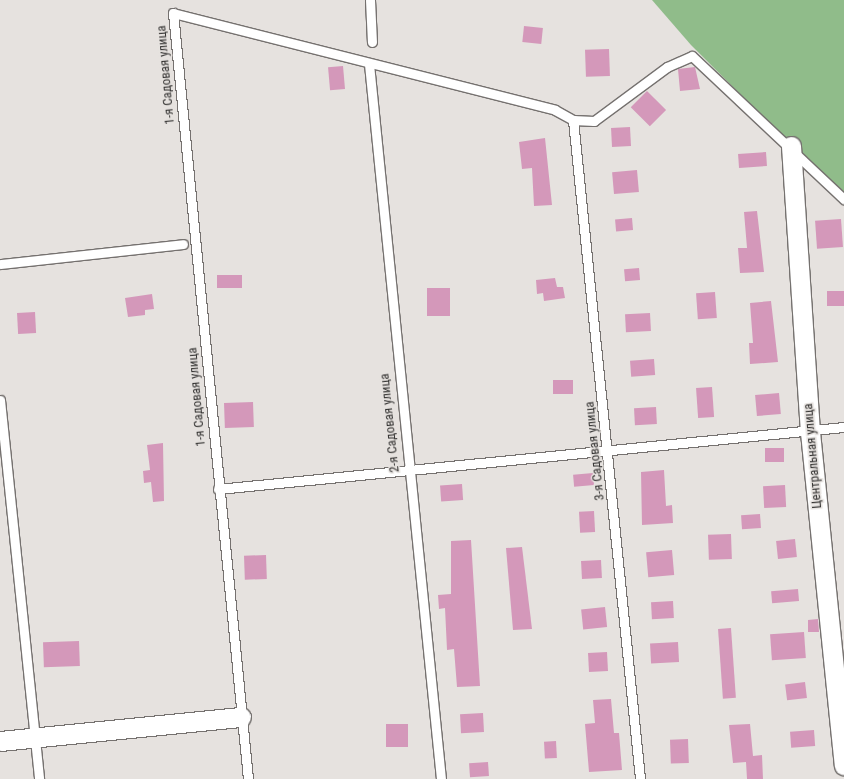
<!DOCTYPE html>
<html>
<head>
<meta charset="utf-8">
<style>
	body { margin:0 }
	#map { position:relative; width:844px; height:779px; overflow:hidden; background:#e6e2df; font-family:"Roboto Condensed",sans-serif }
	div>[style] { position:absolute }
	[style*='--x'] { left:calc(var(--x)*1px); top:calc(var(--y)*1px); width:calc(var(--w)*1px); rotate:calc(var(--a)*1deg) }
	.forest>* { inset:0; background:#90bc8a }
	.building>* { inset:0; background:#d498ba; transform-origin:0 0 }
	.roads { filter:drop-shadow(1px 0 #75716f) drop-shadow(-1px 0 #75716f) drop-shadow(0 1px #75716f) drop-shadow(0 -1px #75716f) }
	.service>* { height:9px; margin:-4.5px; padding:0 4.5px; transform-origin:4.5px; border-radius:4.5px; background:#fff }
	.minor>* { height:19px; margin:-9.5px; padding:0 9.5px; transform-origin:9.5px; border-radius:9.5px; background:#fff }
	span { translate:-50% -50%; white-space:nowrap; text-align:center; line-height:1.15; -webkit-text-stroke:3px #e6e2df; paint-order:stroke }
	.street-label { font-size:13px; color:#333231 }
</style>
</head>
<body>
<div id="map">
	<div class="forest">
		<i style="clip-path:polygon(652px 0,844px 0,844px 198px,691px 45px)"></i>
	</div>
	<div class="building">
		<i style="left:524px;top:26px;width:19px;height:16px;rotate:6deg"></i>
		<i style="left:609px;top:49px;width:27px;height:24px;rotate:88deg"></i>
		<i style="left:343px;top:66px;width:23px;height:15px;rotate:85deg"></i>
		<i style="clip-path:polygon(695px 67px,700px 89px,680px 91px,678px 69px)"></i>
		<i style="left:647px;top:91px;width:27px;height:23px;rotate:45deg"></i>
		<i style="left:630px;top:127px;width:19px;height:19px;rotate:87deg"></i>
		<i style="clip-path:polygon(545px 138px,552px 205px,534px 206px,532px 168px,522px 169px,519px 142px)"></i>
		<i style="left:766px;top:152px;width:14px;height:28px;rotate:86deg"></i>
		<i style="left:637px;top:170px;width:22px;height:25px;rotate:85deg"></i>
		<i style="clip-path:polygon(757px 211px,764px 272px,740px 273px,738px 248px,747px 248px,744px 212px)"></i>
		<i style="left:632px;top:218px;width:12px;height:17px;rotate:85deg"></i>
		<i style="left:841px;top:219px;width:28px;height:26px;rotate:86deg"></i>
		<i style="left:639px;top:268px;width:12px;height:15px;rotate:85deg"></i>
		<i style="left:242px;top:275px;width:13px;height:25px;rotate:90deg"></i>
		<i style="clip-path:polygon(555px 278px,557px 287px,563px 287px,565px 298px,544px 301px,543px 293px,537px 294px,536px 280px)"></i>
		<i style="left:427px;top:288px;width:23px;height:28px"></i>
		<i style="left:844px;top:291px;width:15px;height:17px;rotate:90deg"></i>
		<i style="left:715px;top:292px;width:26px;height:19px;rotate:86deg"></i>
		<i style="clip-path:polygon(152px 294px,154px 309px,145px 310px,145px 315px,128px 317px,125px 298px)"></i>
		<i style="clip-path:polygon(771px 301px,778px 362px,750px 364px,749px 343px,753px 343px,750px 303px)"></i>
		<i style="left:35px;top:312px;width:21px;height:18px;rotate:87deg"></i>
		<i style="left:650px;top:313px;width:18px;height:25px;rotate:87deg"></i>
		<i style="left:654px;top:359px;width:16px;height:24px;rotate:86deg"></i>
		<i style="left:573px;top:380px;width:14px;height:20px;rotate:90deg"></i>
		<i style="left:712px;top:387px;width:30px;height:16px;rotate:86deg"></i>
		<i style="left:779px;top:393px;width:21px;height:24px;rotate:85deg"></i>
		<i style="left:253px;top:402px;width:25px;height:29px;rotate:88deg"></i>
		<i style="left:656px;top:407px;width:17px;height:22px;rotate:87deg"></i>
		<i style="clip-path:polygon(163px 443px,164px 501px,153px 502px,151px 482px,144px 483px,143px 471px,150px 470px,147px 445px)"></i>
		<i style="left:784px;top:448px;width:14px;height:19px;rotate:90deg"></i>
		<i style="clip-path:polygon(664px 470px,666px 506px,672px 505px,673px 523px,642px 525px,641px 472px)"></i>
		<i style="left:593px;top:473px;width:12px;height:20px;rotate:85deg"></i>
		<i style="left:462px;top:484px;width:16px;height:22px;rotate:86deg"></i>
		<i style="left:785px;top:485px;width:22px;height:22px;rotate:87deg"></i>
		<i style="left:594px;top:511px;width:21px;height:15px;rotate:87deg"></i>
		<i style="left:760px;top:514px;width:14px;height:19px;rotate:86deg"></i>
		<i style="left:731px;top:534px;width:25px;height:23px;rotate:88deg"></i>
		<i style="left:795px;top:539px;width:18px;height:19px;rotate:84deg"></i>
		<i style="clip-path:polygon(471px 540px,480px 686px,457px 687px,454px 649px,447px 650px,445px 608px,439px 609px,438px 595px,451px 594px,451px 541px)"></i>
		<i style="clip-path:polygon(522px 547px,532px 629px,513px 630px,506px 548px)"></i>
		<i style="left:672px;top:550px;width:25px;height:26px;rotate:85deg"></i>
		<i style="left:266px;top:555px;width:24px;height:22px;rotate:88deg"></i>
		<i style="left:601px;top:560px;width:18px;height:20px;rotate:87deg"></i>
		<i style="left:798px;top:589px;width:12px;height:27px;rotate:85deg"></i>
		<i style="left:673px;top:601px;width:17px;height:22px;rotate:87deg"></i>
		<i style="left:605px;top:607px;width:20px;height:24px;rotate:84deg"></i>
		<i style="clip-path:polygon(818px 619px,819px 632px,808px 632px,808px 620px)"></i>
		<i style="left:731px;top:628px;width:70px;height:13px;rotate:86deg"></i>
		<i style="left:804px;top:632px;width:26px;height:34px;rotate:86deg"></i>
		<i style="left:79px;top:641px;width:25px;height:36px;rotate:88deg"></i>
		<i style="left:678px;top:642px;width:20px;height:28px;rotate:87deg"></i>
		<i style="left:607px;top:652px;width:19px;height:19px;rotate:87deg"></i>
		<i style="left:805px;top:682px;width:16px;height:20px;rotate:83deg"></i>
		<i style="clip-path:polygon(611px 699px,614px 733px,619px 733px,622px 770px,589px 772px,585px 724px,595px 723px,593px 700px)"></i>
		<i style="left:483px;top:713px;width:19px;height:23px;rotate:87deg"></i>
		<i style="left:408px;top:724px;width:23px;height:22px;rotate:90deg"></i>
		<i style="clip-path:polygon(750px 724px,753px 756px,762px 755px,763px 779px,747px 779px,746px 762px,733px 763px,729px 725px)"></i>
		<i style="left:814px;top:730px;width:16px;height:24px;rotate:86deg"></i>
		<i style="left:688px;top:739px;width:24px;height:18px;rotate:88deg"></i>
		<i style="left:556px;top:741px;width:17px;height:12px;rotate:87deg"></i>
		<i style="left:488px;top:762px;width:14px;height:19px;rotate:86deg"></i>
	</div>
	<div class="roads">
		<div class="service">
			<i style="--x:370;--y:0;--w:42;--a:87.3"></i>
			<i style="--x:369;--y:64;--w:719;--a:84.25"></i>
			<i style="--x:573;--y:120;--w:662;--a:84.19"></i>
			<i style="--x:0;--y:264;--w:184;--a:-6.2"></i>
			<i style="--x:0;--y:400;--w:381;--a:84.1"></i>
			<i style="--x:218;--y:489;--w:629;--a:-5.66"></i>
			<i style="--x:248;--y:779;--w:770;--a:-95.59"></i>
			<i style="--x:173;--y:13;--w:394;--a:14.2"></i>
			<i style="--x:555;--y:110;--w:21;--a:29"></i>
			<i style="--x:573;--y:120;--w:21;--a:3"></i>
			<i style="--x:594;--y:121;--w:91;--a:-36.5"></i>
			<i style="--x:667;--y:67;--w:27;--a:-24"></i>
			<i style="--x:692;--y:56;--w:209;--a:43.3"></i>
		</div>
		<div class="minor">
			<i style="--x:791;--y:146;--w:287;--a:86.2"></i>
			<i style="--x:810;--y:432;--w:335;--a:84.2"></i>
			<i style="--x:0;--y:741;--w:242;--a:-5.7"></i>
		</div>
	</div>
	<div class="street-label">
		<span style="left:166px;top:75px;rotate:-95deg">1-я Садовая улица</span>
		<span style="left:197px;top:397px;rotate:-95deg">1-я Садовая улица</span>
		<span style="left:390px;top:423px;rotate:-96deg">2-я Садовая улица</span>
		<span style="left:595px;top:451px;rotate:-96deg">3-я Садовая улица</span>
		<span style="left:813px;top:456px;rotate:-95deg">Центральная улица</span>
	</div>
</div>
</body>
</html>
